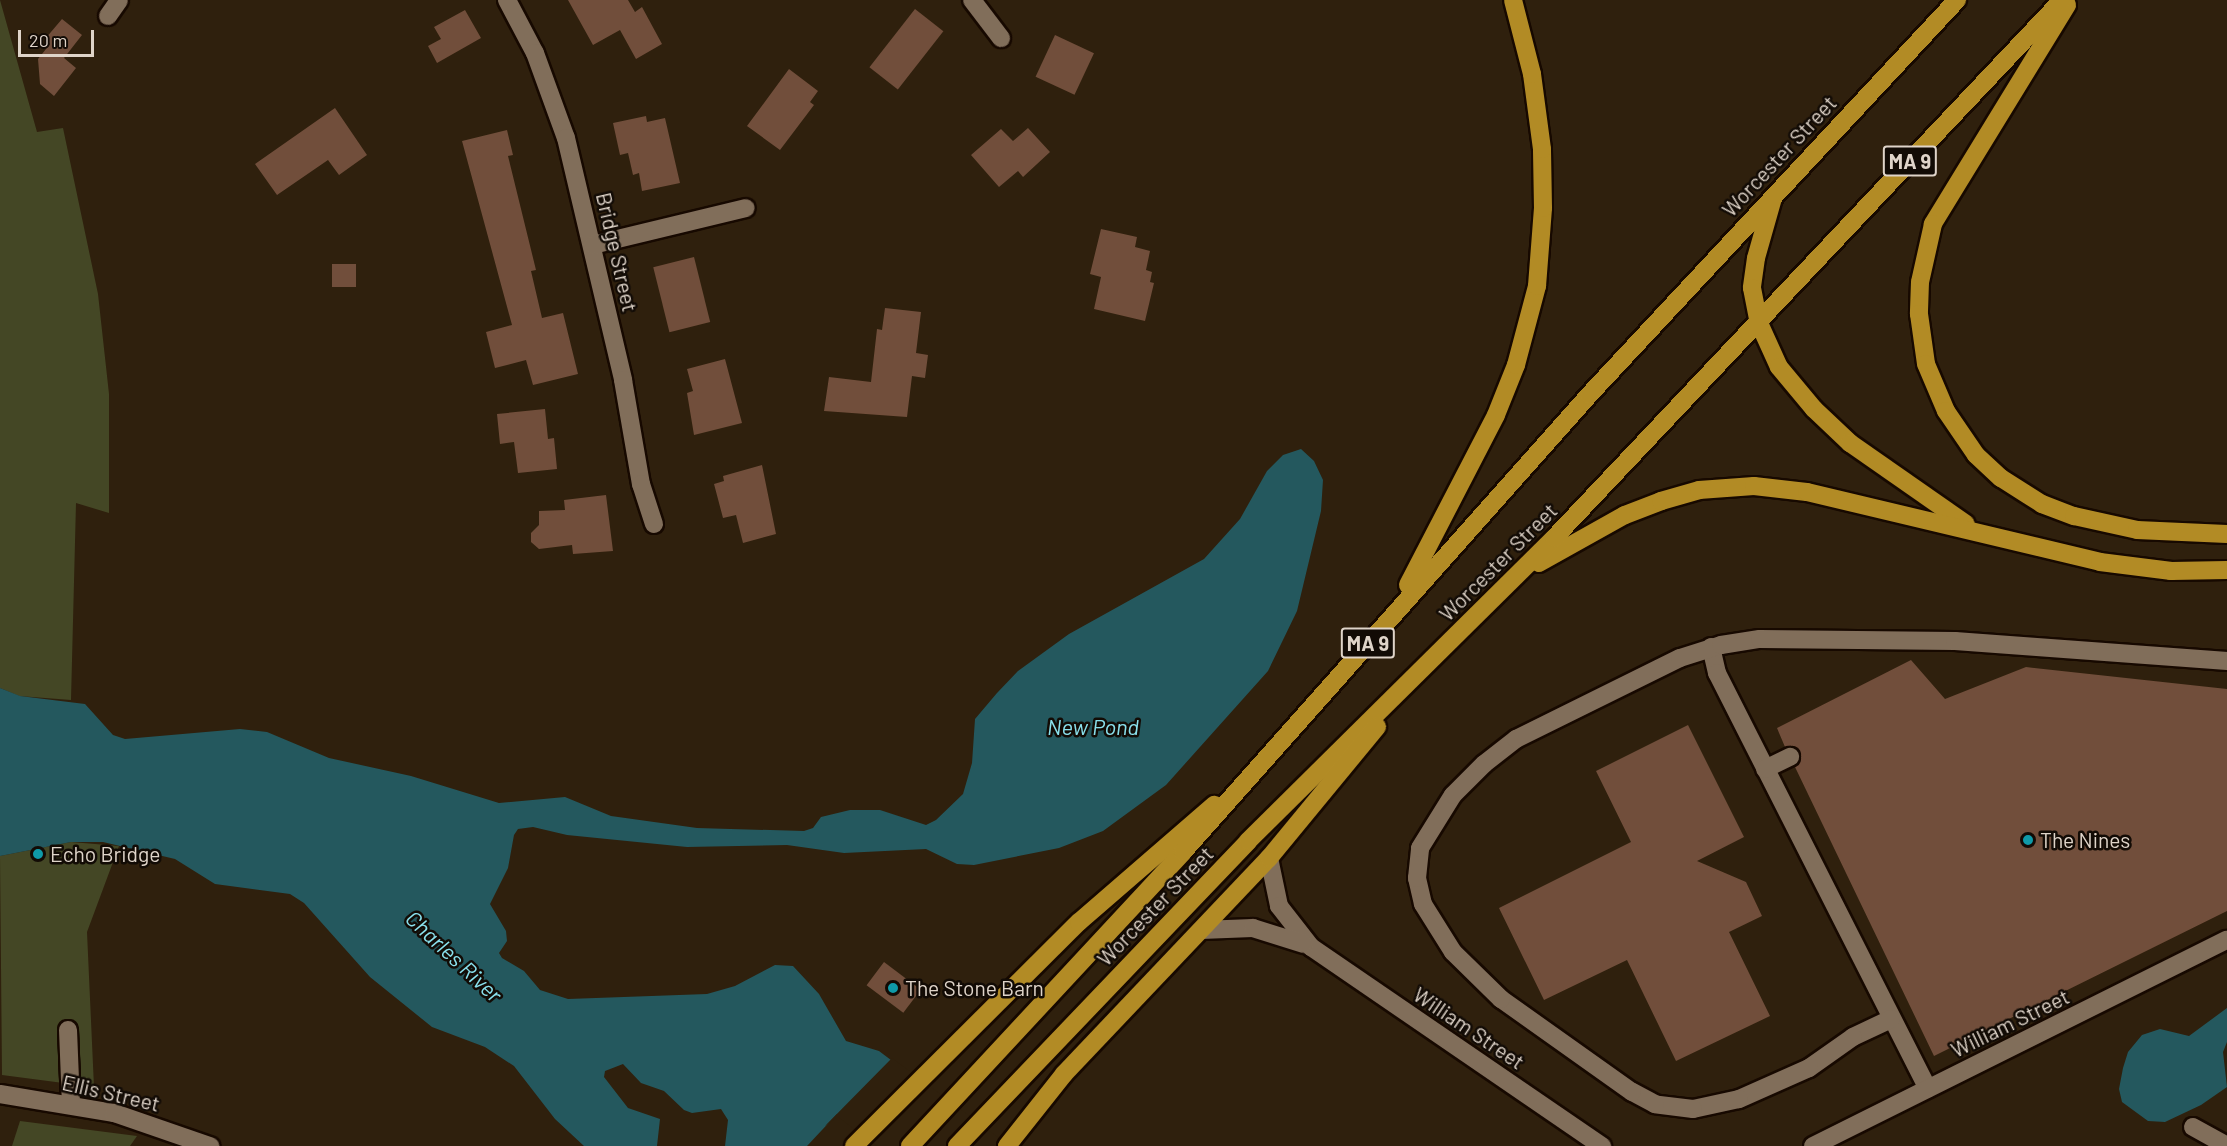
<!DOCTYPE html>
<html>
<head>
<meta charset="utf-8">
<style>
	body { margin:0 }
	#map { position:relative; width:2227px; height:1146px; overflow:hidden; background:#2f200d; font-family:Barlow,sans-serif }
	div>[style] { position:absolute }
	[style*='--x'] { left:calc(var(--x)*1px); top:calc(var(--y)*1px); width:calc(var(--w)*1px); rotate:calc(var(--a)*1deg) }
	.green>* { inset:0; background:#444725 }
	.water>* { inset:0; background:#24585e }
	.pier>* { inset:0; background:#2f200d }
	.building>* { inset:0; background:#714e3b; transform-origin:0 0 }
	.roads { filter:drop-shadow(2px 0 #170900) drop-shadow(-2px 0 #170900) drop-shadow(0 2px #170900) drop-shadow(0 -2px #170900) }
	.minor>* { height:18px; margin:-9px; padding:0 9px; transform-origin:9px; border-radius:9px; background:#816e5a }
	.highway>* { height:18px; margin:-9px; padding:0 9px; transform-origin:9px; border-radius:9px; background:#b28b25 }
	.dots>* { width:16px; height:16px; translate:-50% -50%; box-sizing:border-box; border:3px solid #120b05; border-radius:50% }
	span { translate:-50% -50%; white-space:nowrap; text-align:center; line-height:1.15; -webkit-text-stroke:5px #120b05; paint-order:stroke }
	.shield-label span { padding:2px 4px; background:#120b05; border:2px solid; border-radius:4px; -webkit-text-stroke-width:0 }
	.shield-label { font-size:20px; color:#dfd4c9; font-weight:700 }
	.street-label { font-size:21px; color:#dfd4c9 }
	.poi-label { font-size:21px; color:#dfd4c9 }
	.left { translate:0 -50%; text-align:left }
	.water-label { font-size:22px; color:#8ae1ed; font-style:italic }
	.scale { position:absolute; left:18px; top:30px; width:76px; height:27px; box-sizing:border-box; border:3px solid #dfd4c9; border-top:0; padding-left:8px; font-size:18px; line-height:21px; white-space:nowrap; color:#dfd4c9; -webkit-text-stroke:4px #120b05; paint-order:stroke }
</style>
</head>
<body>
<div id="map">
	<div class="green">
		<i style="clip-path:polygon(0 0,37px 132px,63px 128px,98px 294px,109px 394px,109px 513px,76px 503px,71px 700px,19px 696px,0 688px)"></i>
		<i style="clip-path:polygon(71px 842px,119px 846px,87px 932px,94px 1087px,2px 1075px,0 856px)"></i>
		<i style="clip-path:polygon(20px 1121px,137px 1136px,130px 1146px,12px 1146px)"></i>
	</div>
	<div class="water">
		<i style="clip-path:polygon(1301px 449px,1314px 461px,1323px 480px,1321px 511px,1297px 611px,1268px 671px,1166px 785px,1103px 831px,1059px 848px,974px 865px,957px 864px,926px 849px,844px 853px,787px 845px,687px 847px,567px 835px,533px 827px,518px 829px,514px 835px,508px 868px,490px 904px,506px 931px,507px 941px,499px 953px,502px 958px,524px 971px,540px 990px,568px 999px,707px 994px,735px 986px,775px 965px,793px 966px,819px 994px,846px 1041px,879px 1051px,1005px 1146px,837px 1114px,807px 1146px,725px 1146px,728px 1120px,721px 1109px,692px 1113px,684px 1110px,664px 1091px,641px 1083px,623px 1064px,605px 1071px,604px 1077px,628px 1108px,660px 1119px,657px 1146px,584px 1146px,555px 1119px,514px 1066px,485px 1047px,432px 1027px,370px 977px,304px 903px,290px 894px,215px 884px,175px 859px,103px 842px,71px 842px,0 856px,0 688px,20px 696px,85px 704px,113px 735px,125px 739px,240px 729px,267px 732px,329px 758px,411px 776px,499px 803px,565px 797px,611px 816px,697px 828px,804px 831px,813px 828px,821px 817px,850px 810px,880px 810px,926px 825px,936px 820px,963px 794px,972px 763px,975px 719px,997px 693px,1018px 671px,1069px 634px,1204px 559px,1240px 519px,1267px 471px,1283px 455px)"></i>
		<i style="clip-path:polygon(2227px 1008px,2227px 1042px,2223px 1052px,2227px 1087px,2201px 1105px,2165px 1122px,2148px 1121px,2122px 1102px,2119px 1089px,2123px 1068px,2128px 1052px,2142px 1035px,2160px 1029px,2189px 1036px)"></i>
	</div>
	<div class="pier">
		<i style="clip-path:polygon(892px 1058px,1007px 1144px,1008px 1146px,877px 1146px,838px 1117px,825px 1126px)"></i>
	</div>
	<div class="building">
		<i style="clip-path:polygon(568px 0,628px 0,635px 12px,642px 7px,662px 44px,636px 59px,620px 30px,593px 45px)"></i>
		<i style="left:915px;top:9px;width:36px;height:74px;rotate:38deg"></i>
		<i style="clip-path:polygon(465px 10px,481px 38px,437px 63px,428px 46px,441px 39px,434px 27px)"></i>
		<i style="clip-path:polygon(62px 19px,82px 35px,64px 58px,76px 68px,54px 96px,40px 84px,38px 59px,50px 44px,45px 39px)"></i>
		<i style="left:1055px;top:35px;width:43px;height:46px;rotate:25deg"></i>
		<i style="clip-path:polygon(789px 69px,818px 91px,810px 102px,814px 105px,780px 150px,747px 126px)"></i>
		<i style="clip-path:polygon(335px 108px,367px 155px,339px 175px,328px 160px,277px 195px,255px 164px)"></i>
		<i style="clip-path:polygon(646px 116px,647px 122px,665px 118px,680px 183px,642px 191px,639px 173px,633px 175px,628px 153px,620px 155px,613px 123px)"></i>
		<i style="clip-path:polygon(1028px 128px,1050px 152px,1023px 177px,1018px 171px,999px 187px,971px 155px,1001px 129px,1013px 141px)"></i>
		<i style="clip-path:polygon(507px 130px,513px 155px,508px 156px,536px 270px,531px 271px,542px 318px,563px 313px,578px 374px,533px 385px,526px 360px,495px 368px,486px 332px,512px 325px,462px 141px)"></i>
		<i style="clip-path:polygon(1101px 229px,1137px 237px,1135px 247px,1150px 251px,1146px 270px,1152px 272px,1150px 282px,1154px 283px,1145px 321px,1094px 309px,1101px 277px,1090px 274px)"></i>
		<i style="left:694px;top:257px;width:67px;height:42px;rotate:76deg"></i>
		<i style="left:332px;top:264px;width:24px;height:23px"></i>
		<i style="clip-path:polygon(885px 308px,921px 312px,916px 353px,928px 355px,925px 378px,912px 376px,907px 417px,824px 411px,829px 377px,871px 382px,877px 329px,882px 330px)"></i>
		<i style="clip-path:polygon(725px 359px,742px 423px,694px 435px,687px 393px,693px 391px,687px 369px)"></i>
		<i style="clip-path:polygon(545px 409px,548px 439px,554px 438px,557px 469px,518px 473px,514px 442px,500px 444px,497px 414px)"></i>
		<i style="clip-path:polygon(762px 465px,776px 534px,743px 543px,736px 515px,723px 518px,714px 484px,724px 481px,723px 476px)"></i>
		<i style="clip-path:polygon(606px 495px,613px 551px,573px 554px,572px 545px,539px 549px,531px 542px,531px 533px,539px 525px,539px 511px,565px 510px,564px 500px)"></i>
		<i style="clip-path:polygon(1911px 660px,1945px 699px,2026px 667px,2227px 689px,2227px 911px,1934px 1056px,1795px 767px,1800px 753px,1796px 747px,1785px 747px,1777px 728px)"></i>
		<i style="clip-path:polygon(1688px 725px,1744px 837px,1697px 861px,1746px 882px,1762px 916px,1729px 932px,1770px 1016px,1676px 1061px,1627px 960px,1544px 1000px,1499px 908px,1631px 842px,1596px 771px)"></i>
		<i style="left:884px;top:962px;width:46px;height:29px;rotate:37deg"></i>
	</div>
	<div class="roads">
		<div class="minor">
			<i style="--x:507;--y:0;--w:60;--a:62.2"></i>
			<i style="--x:535;--y:53;--w:90;--a:70"></i>
			<i style="--x:566;--y:138;--w:249;--a:76.7"></i>
			<i style="--x:623;--y:380;--w:106;--a:80.2"></i>
			<i style="--x:641;--y:484;--w:42;--a:72"></i>
			<i style="--x:972;--y:0;--w:48;--a:52.7"></i>
			<i style="--x:108;--y:16;--w:19;--a:-55"></i>
			<i style="--x:593;--y:245;--w:157;--a:-13.6"></i>
			<i style="--x:1711;--y:647;--w:27;--a:77"></i>
			<i style="--x:1717;--y:673;--w:466;--a:63.1"></i>
			<i style="--x:1765;--y:769;--w:28;--a:-26"></i>
			<i style="--x:1269;--y:858;--w:49;--a:78.2"></i>
			<i style="--x:1279;--y:906;--w:52;--a:52"></i>
			<i style="--x:1311;--y:947;--w:353;--a:34.4"></i>
			<i style="--x:1201;--y:930;--w:52;--a:-2.2"></i>
			<i style="--x:1253;--y:928;--w:53;--a:17.4"></i>
			<i style="--x:1891;--y:1019;--w:42;--a:154.7"></i>
			<i style="--x:1853;--y:1037;--w:54;--a:144.8"></i>
			<i style="--x:1809;--y:1068;--w:77;--a:156.1"></i>
			<i style="--x:1739;--y:1099;--w:47;--a:167.7"></i>
			<i style="--x:1693;--y:1109;--w:38;--a:-173"></i>
			<i style="--x:1655;--y:1104;--w:26;--a:-152"></i>
			<i style="--x:1632;--y:1092;--w:161;--a:-144.6"></i>
			<i style="--x:1501;--y:999;--w:67;--a:-135.6"></i>
			<i style="--x:1453;--y:952;--w:57;--a:-122"></i>
			<i style="--x:1423;--y:904;--w:27;--a:-103"></i>
			<i style="--x:1417;--y:878;--w:30;--a:-84"></i>
			<i style="--x:1420;--y:848;--w:62;--a:-58.1"></i>
			<i style="--x:1453;--y:795;--w:44;--a:-45"></i>
			<i style="--x:1484;--y:764;--w:41;--a:-38"></i>
			<i style="--x:1516;--y:739;--w:183;--a:-26.3"></i>
			<i style="--x:1680;--y:658;--w:43;--a:-17.6"></i>
			<i style="--x:1721;--y:645;--w:39;--a:-9"></i>
			<i style="--x:1760;--y:639;--w:195;--a:0.6"></i>
			<i style="--x:1955;--y:641;--w:273;--a:4.2"></i>
			<i style="--x:68;--y:1030;--w:75;--a:87.7"></i>
			<i style="--x:0;--y:1094;--w:116;--a:9.5"></i>
			<i style="--x:114;--y:1113;--w:102;--a:19"></i>
			<i style="--x:2193;--y:1127;--w:39;--a:29"></i>
			<i style="--x:1813;--y:1146;--w:462;--a:-26.5"></i>
		</div>
		<div class="highway">
			<i style="--x:2067;--y:5;--w:257;--a:121.5"></i>
			<i style="--x:1933;--y:224;--w:59;--a:102.6"></i>
			<i style="--x:1920;--y:282;--w:32;--a:92"></i>
			<i style="--x:1919;--y:314;--w:50;--a:82"></i>
			<i style="--x:1926;--y:364;--w:51;--a:66.9"></i>
			<i style="--x:1946;--y:411;--w:53;--a:55.7"></i>
			<i style="--x:1976;--y:455;--w:34;--a:43"></i>
			<i style="--x:2001;--y:478;--w:49;--a:32.4"></i>
			<i style="--x:2042;--y:504;--w:34;--a:21"></i>
			<i style="--x:2074;--y:516;--w:65;--a:12.5"></i>
			<i style="--x:2137;--y:530;--w:90;--a:2.5"></i>
			<i style="--x:1773;--y:198;--w:62;--a:105.8"></i>
			<i style="--x:1756;--y:258;--w:30;--a:98"></i>
			<i style="--x:1752;--y:288;--w:36;--a:79"></i>
			<i style="--x:1759;--y:323;--w:48;--a:65.6"></i>
			<i style="--x:1779;--y:367;--w:55;--a:50.2"></i>
			<i style="--x:1814;--y:409;--w:50;--a:43.4"></i>
			<i style="--x:1850;--y:443;--w:141;--a:34.9"></i>
			<i style="--x:1539;--y:563;--w:98;--a:-29.2"></i>
			<i style="--x:1625;--y:515;--w:39;--a:-21"></i>
			<i style="--x:1661;--y:501;--w:40;--a:-16"></i>
			<i style="--x:1699;--y:490;--w:55;--a:-4.2"></i>
			<i style="--x:1754;--y:486;--w:53;--a:6.5"></i>
			<i style="--x:1807;--y:492;--w:301;--a:13.4"></i>
			<i style="--x:2100;--y:562;--w:72;--a:7.2"></i>
			<i style="--x:2171;--y:571;--w:56;--a:-1"></i>
			<i style="--x:1408;--y:585;--w:191;--a:-62.6"></i>
			<i style="--x:1496;--y:415;--w:54;--a:-68.2"></i>
			<i style="--x:1516;--y:365;--w:82;--a:-75.1"></i>
			<i style="--x:1537;--y:286;--w:78;--a:-85.6"></i>
			<i style="--x:1543;--y:208;--w:59;--a:-91"></i>
			<i style="--x:1542;--y:149;--w:76;--a:-97.6"></i>
			<i style="--x:1532;--y:74;--w:76;--a:-104.4"></i>
			<i style="--x:854;--y:1146;--w:317;--a:-44.9"></i>
			<i style="--x:1079;--y:922;--w:179;--a:-40.9"></i>
			<i style="--x:910;--y:1146;--w:401;--a:-47.1"></i>
			<i style="--x:1183;--y:852;--w:611;--a:-48.38"></i>
			<i style="--x:1589;--y:395;--w:540;--a:-47.03"></i>
			<i style="--x:957;--y:1146;--w:422;--a:-46.3"></i>
			<i style="--x:1248;--y:841;--w:431;--a:-44.7"></i>
			<i style="--x:1554;--y:538;--w:740;--a:-46.64"></i>
			<i style="--x:1007;--y:1146;--w:92;--a:-51.6"></i>
			<i style="--x:1064;--y:1074;--w:298;--a:-46.5"></i>
			<i style="--x:1269;--y:858;--w:170;--a:-50.5"></i>
		</div>
	</div>
	<div class="dots">
		<i style="left:2028px;top:840px;background:#0f9aa8"></i>
		<i style="left:38px;top:854px;background:#0f9aa8"></i>
		<i style="left:893px;top:988px;background:#0f9aa8"></i>
	</div>
	<div class="shield-label">
		<span style="left:1910px;top:161px">MA 9</span>
		<span style="left:1368px;top:643px">MA 9</span>
	</div>
	<div class="street-label">
		<span style="left:1779px;top:156px;rotate:-47deg">Worcester Street</span>
		<span style="left:617px;top:252px;rotate:77deg">Bridge Street</span>
		<span style="left:1498px;top:562px;rotate:-45deg">Worcester Street</span>
		<span style="left:1155px;top:906px;rotate:-46deg">Worcester Street</span>
		<span style="left:2010px;top:1023px;rotate:-26deg">William Street</span>
		<span style="left:1469px;top:1028px;rotate:34deg">William Street</span>
		<span style="left:111px;top:1093px;rotate:13deg">Ellis Street</span>
	</div>
	<div class="poi-label">
		<span class="left" style="left:2040px;top:840px">The Nines</span>
		<span class="left" style="left:50px;top:854px">Echo Bridge</span>
		<span class="left" style="left:905px;top:988px">The Stone Barn</span>
	</div>
	<div class="water-label">
		<span style="left:1093px;top:727px">New Pond</span>
		<span style="left:454px;top:956px;rotate:43deg">Charles River</span>
	</div>
	<div class="scale">20 m</div>
</div>
</body>
</html>
